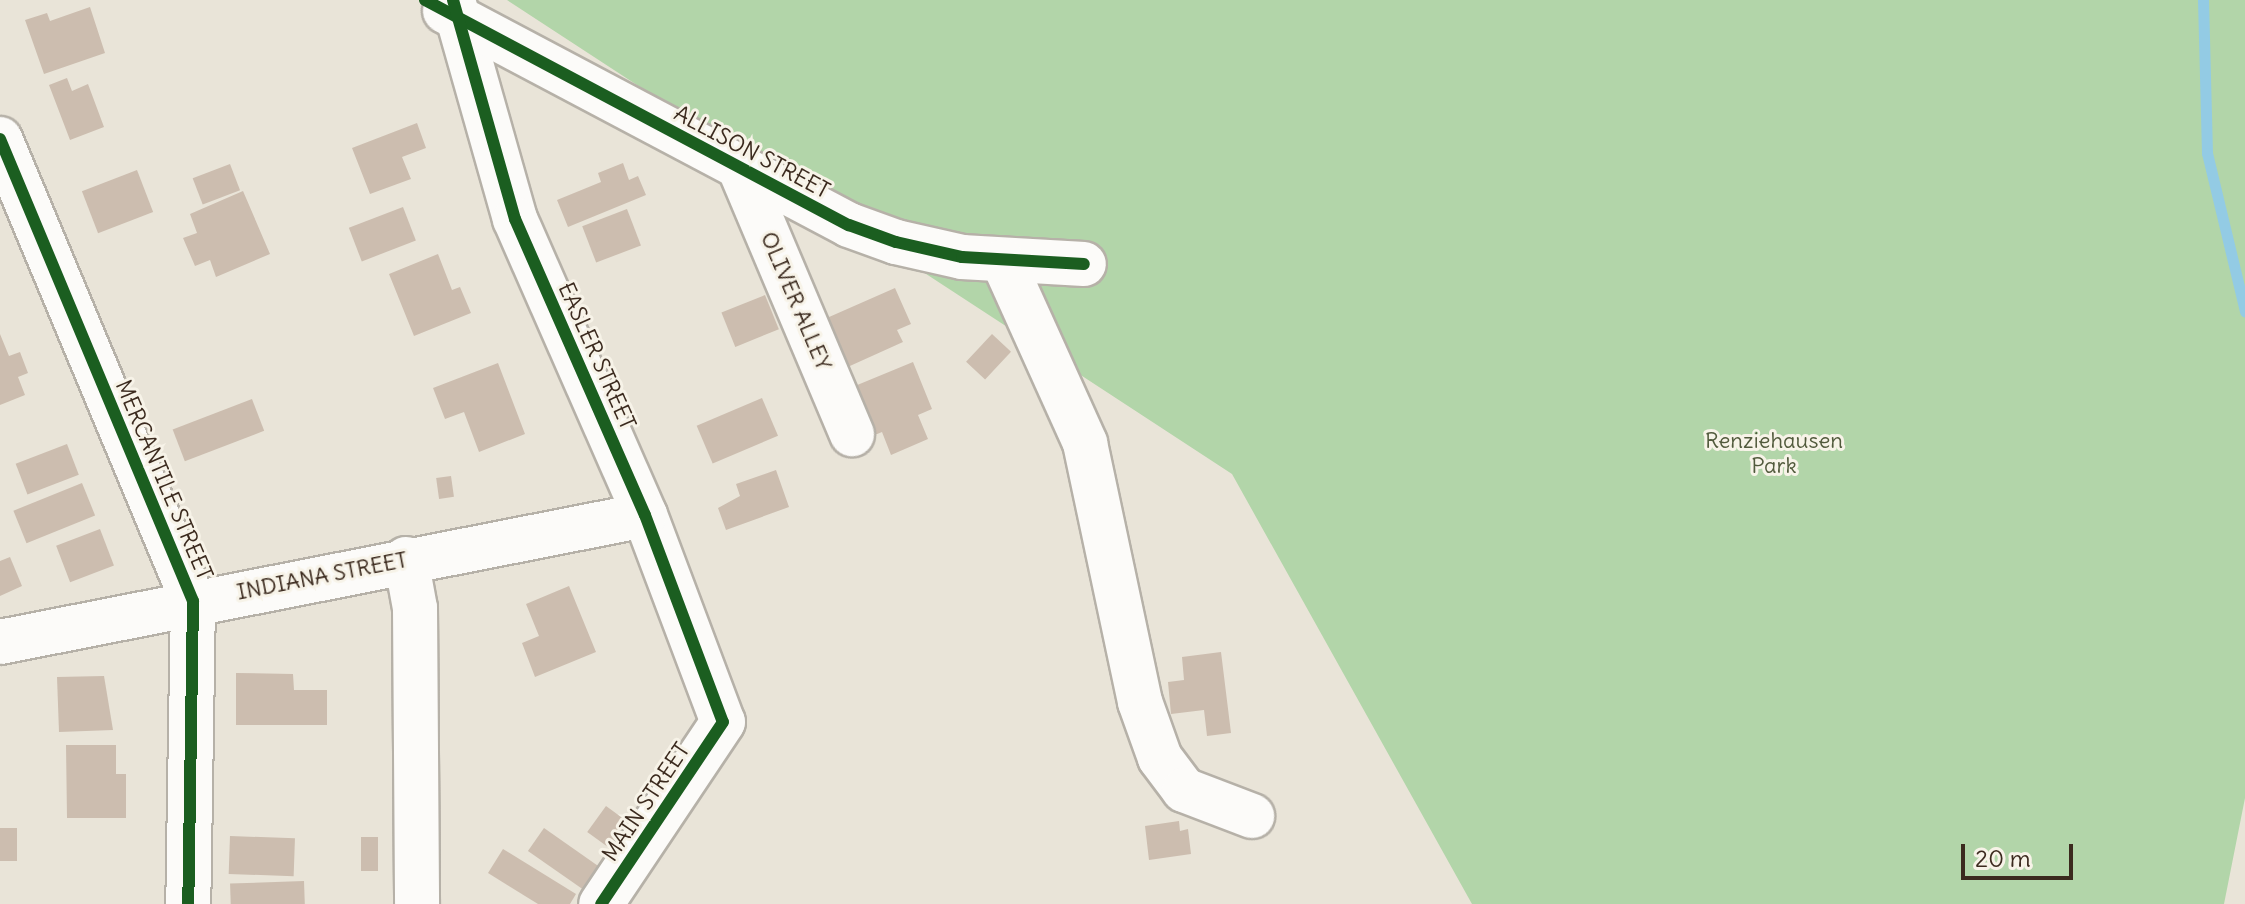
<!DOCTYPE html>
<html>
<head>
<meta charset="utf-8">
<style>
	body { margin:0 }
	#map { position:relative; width:2245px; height:904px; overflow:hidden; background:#e9e4d8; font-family:Delius,sans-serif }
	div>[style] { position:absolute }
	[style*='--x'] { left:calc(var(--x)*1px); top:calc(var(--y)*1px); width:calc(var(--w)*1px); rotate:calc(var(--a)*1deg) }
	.green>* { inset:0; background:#b2d5a9 }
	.stream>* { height:11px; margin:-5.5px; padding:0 5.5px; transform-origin:5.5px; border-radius:5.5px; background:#93cbe4 }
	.building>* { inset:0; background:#ccbdaf; transform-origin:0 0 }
	.roads { filter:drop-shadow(2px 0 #b6b1a8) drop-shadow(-2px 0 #b6b1a8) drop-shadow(0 2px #b6b1a8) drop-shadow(0 -2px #b6b1a8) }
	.minor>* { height:44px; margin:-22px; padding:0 22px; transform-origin:22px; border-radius:22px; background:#fcfbf9 }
	.cycleway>* { height:12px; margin:-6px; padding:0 6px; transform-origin:6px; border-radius:6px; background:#1b5e20 }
	span { translate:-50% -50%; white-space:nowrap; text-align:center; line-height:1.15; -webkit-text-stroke:6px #f7f3e8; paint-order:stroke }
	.street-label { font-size:22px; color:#3b2a1e }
	.park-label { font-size:22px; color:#515a3c }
	.scale { position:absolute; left:1961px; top:844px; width:112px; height:36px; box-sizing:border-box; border:4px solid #3b2a1e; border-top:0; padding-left:10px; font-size:24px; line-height:28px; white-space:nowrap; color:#3b2a1e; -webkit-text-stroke:6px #f7f3e8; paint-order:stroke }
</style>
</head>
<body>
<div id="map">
	<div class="green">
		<i style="clip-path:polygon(507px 0,2245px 0,2245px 798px,2224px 904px,1472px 904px,1232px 474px)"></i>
	</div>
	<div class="stream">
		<i style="--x:2203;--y:0;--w:153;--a:88.5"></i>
		<i style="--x:2207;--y:153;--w:163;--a:76.5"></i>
	</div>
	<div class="building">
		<i style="clip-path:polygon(90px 7px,105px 53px,44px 74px,25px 20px,47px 13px,50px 21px)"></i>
		<i style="clip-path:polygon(67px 78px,72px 91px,88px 84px,104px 127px,70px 140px,49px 85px)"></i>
		<i style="clip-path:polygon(417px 123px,426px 148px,402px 157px,411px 179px,370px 194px,352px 148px)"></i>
		<i style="clip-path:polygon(623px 163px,629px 180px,638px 176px,646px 195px,568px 227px,557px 200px,601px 182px,598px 173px)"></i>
		<i style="left:230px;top:164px;width:28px;height:40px;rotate:69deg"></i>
		<i style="left:137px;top:170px;width:45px;height:59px;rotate:69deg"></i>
		<i style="clip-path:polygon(243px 191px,270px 254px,216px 277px,210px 260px,195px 266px,183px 238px,197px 233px,190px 214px)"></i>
		<i style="left:403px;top:207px;width:36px;height:58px;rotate:69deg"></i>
		<i style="left:627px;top:209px;width:39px;height:48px;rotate:69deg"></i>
		<i style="clip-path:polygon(438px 254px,452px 290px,460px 287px,471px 313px,414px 336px,389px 274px)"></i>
		<i style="clip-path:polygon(895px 288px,911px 324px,897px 330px,903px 342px,841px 370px,820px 321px)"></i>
		<i style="left:765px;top:295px;width:37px;height:47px;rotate:68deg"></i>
		<i style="clip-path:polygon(0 334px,9px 356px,20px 352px,28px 373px,18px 377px,25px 395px,0 405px)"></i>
		<i style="left:992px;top:334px;width:26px;height:38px;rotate:43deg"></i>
		<i style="clip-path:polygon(913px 362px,932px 409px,918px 415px,928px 439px,891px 455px,882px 432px,870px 437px,850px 388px)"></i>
		<i style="clip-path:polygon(498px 363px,525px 434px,479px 452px,464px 412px,445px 419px,433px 388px)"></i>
		<i style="left:762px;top:398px;width:41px;height:71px;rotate:67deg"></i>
		<i style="left:252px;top:399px;width:34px;height:85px;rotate:69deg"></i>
		<i style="left:67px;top:444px;width:33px;height:55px;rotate:69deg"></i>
		<i style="clip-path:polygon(776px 470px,789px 507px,726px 530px,718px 508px,740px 496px,736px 484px)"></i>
		<i style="left:451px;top:476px;width:21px;height:15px;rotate:82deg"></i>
		<i style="left:82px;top:483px;width:35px;height:74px;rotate:68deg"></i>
		<i style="left:100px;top:529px;width:39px;height:47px;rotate:69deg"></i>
		<i style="clip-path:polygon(10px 557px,22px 586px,0 596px,0 561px)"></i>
		<i style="clip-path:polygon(569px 586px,596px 652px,535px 677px,522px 643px,539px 636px,526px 604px)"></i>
		<i style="clip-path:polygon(1221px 652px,1231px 733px,1207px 736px,1204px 710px,1171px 714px,1168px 682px,1184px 680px,1182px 657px)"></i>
		<i style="clip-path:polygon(236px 673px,293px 674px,294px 690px,327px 690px,327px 725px,236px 725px)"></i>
		<i style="clip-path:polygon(104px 676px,113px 730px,59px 732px,57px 677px)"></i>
		<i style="clip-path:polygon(66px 745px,116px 745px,116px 774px,126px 774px,126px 818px,67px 818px)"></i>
		<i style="left:606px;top:806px;width:36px;height:32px;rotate:36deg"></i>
		<i style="clip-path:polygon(1179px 821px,1180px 831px,1188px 829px,1191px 854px,1149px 860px,1145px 826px)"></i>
		<i style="left:0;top:828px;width:17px;height:33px"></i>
		<i style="left:544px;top:828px;width:67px;height:28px;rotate:35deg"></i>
		<i style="left:230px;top:836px;width:65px;height:38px;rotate:2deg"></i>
		<i style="left:361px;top:837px;width:17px;height:34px"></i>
		<i style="clip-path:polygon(503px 849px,576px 894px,570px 904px,538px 904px,488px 873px)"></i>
		<i style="left:304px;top:881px;width:23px;height:74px;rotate:88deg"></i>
	</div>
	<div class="roads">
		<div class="minor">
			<i style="--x:453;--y:0;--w:228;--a:74.2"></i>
			<i style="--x:515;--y:219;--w:323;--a:66.3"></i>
			<i style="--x:645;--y:515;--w:221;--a:69.4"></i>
			<i style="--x:723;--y:722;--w:219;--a:123.8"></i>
			<i style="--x:445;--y:11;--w:457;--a:27.9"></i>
			<i style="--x:849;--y:225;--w:50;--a:19.9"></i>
			<i style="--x:896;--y:242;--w:68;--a:12.8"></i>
			<i style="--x:962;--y:257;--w:122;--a:3.3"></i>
			<i style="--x:0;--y:139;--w:501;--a:67.33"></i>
			<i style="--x:193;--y:601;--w:303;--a:90.9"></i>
			<i style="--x:740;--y:169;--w:288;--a:67.1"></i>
			<i style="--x:1003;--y:261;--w:200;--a:65.7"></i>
			<i style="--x:1085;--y:443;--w:265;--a:78"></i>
			<i style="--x:1140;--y:702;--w:59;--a:70.3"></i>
			<i style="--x:1160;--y:758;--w:40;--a:53"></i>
			<i style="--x:1184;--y:790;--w:73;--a:20.9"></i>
			<i style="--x:406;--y:559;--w:50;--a:79.6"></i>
			<i style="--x:415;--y:608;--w:296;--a:89.6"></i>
			<i style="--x:0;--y:642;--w:657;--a:-11.14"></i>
		</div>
	</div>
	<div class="cycleway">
		<i style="--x:425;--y:0;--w:480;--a:28"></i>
		<i style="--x:849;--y:225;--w:50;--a:19.9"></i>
		<i style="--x:896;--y:242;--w:68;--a:12.8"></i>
		<i style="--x:962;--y:257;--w:122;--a:3.3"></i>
		<i style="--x:453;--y:0;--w:228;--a:74.2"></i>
		<i style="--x:515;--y:219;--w:323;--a:66.3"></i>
		<i style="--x:645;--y:515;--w:221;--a:69.4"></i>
		<i style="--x:723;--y:722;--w:219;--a:123.8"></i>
		<i style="--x:0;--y:139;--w:501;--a:67.33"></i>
		<i style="--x:193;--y:601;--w:303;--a:90.9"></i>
	</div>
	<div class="street-label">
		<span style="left:752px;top:152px;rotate:28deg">ALLISON STREET</span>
		<span style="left:796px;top:301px;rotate:67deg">OLIVER ALLEY</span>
		<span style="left:597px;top:356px;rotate:66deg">EASLER STREET</span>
		<span style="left:164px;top:480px;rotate:67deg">MERCANTILE STREET</span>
		<span style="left:322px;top:576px;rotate:-11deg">INDIANA STREET</span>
		<span style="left:646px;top:802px;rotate:-56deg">MAIN STREET</span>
	</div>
	<div class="park-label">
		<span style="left:1774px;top:453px">Renziehausen<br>Park</span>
	</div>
	<div class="scale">20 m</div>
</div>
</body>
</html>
